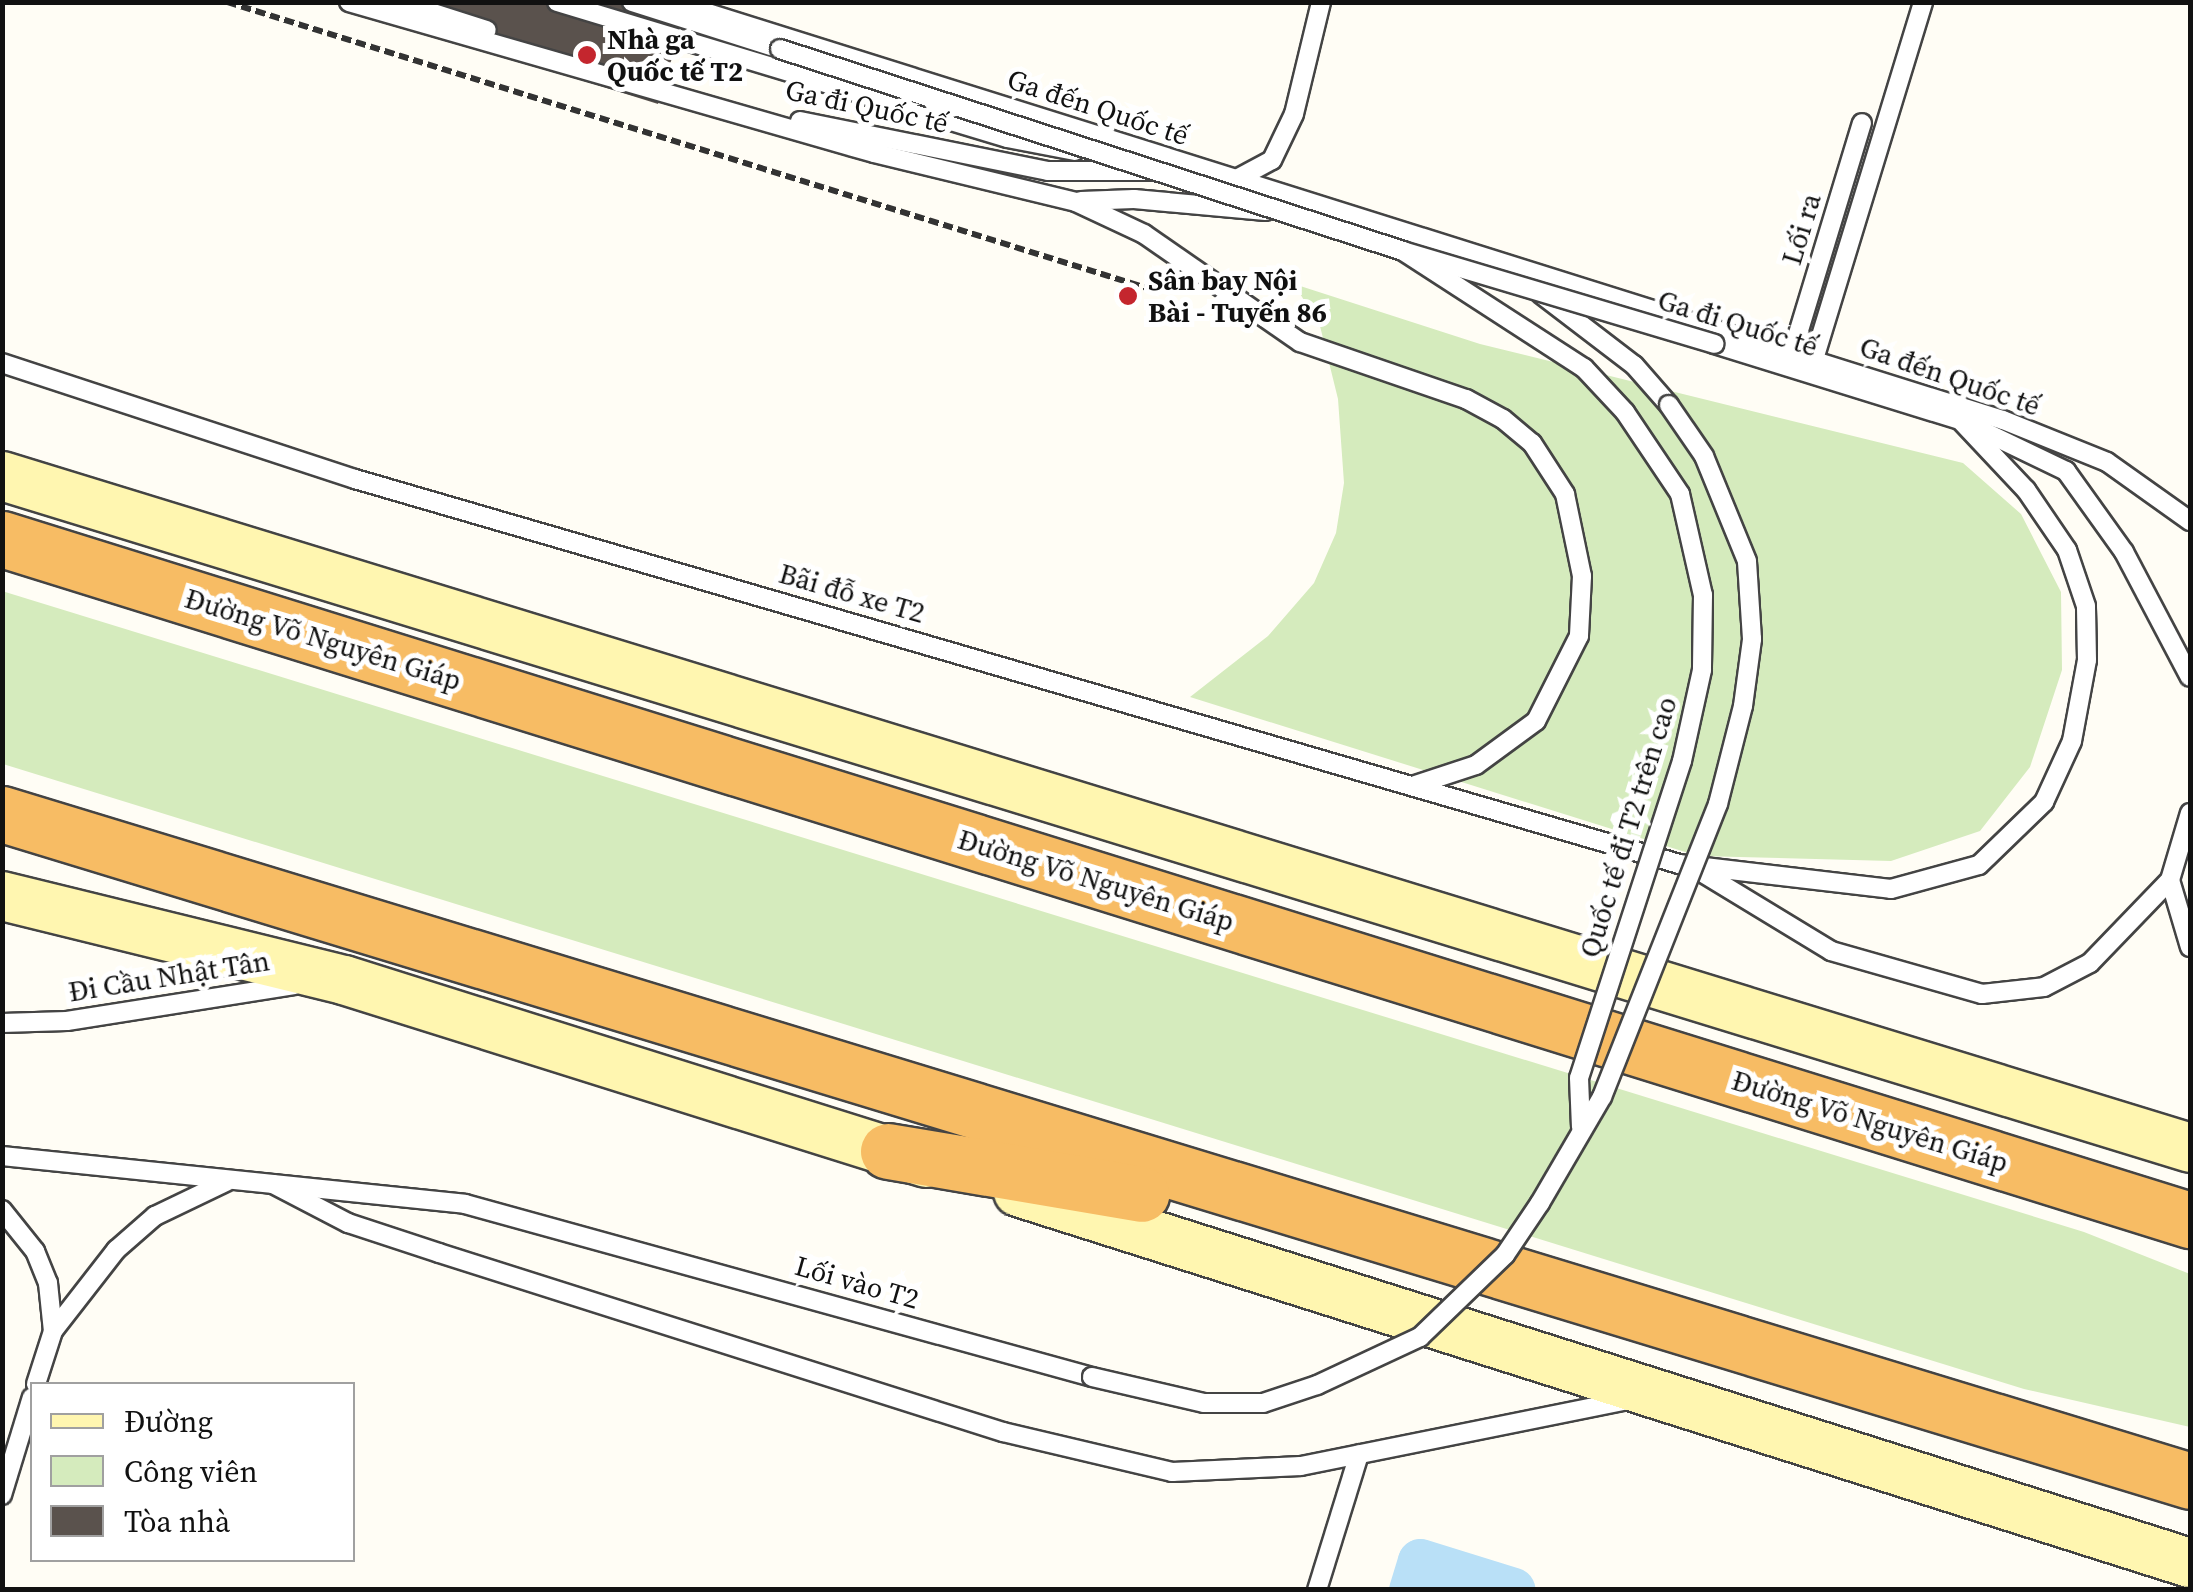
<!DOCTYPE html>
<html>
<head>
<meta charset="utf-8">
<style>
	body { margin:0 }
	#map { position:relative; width:2193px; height:1592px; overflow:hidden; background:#fffdf5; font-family:"Source Serif 4",serif }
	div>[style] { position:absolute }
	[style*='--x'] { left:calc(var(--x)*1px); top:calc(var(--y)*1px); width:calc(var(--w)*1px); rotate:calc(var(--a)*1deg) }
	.green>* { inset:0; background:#d5ebbd }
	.canal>* { height:45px; margin:-22.5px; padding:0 22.5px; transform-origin:22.5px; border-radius:22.5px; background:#b9e0f7 }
	.building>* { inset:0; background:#5a524d }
	.path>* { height:6px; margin-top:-3px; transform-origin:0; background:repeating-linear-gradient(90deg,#333 0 10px,transparent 0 15px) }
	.roads { filter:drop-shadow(2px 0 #444) drop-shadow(-2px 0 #444) drop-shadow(0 2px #444) drop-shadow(0 -2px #444) }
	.service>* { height:18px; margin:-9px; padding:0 9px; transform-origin:9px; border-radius:9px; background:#fff }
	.secondary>* { height:48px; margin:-24px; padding:0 24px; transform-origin:24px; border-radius:24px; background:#fff6b0 }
	.trunk>* { height:55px; margin:-27.5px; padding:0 27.5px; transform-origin:27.5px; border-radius:27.5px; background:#f7bc64 }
	.bridges { filter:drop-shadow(2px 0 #444) drop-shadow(-2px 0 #444) drop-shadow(0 2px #444) drop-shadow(0 -2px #444) }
	.service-bridge>* { height:18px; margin:-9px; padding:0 9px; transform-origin:9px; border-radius:9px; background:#fff }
	.dots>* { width:28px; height:28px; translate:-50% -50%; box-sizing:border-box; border:5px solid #fff; border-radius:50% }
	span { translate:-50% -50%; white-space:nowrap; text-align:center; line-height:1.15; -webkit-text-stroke:10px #fff; paint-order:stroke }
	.poi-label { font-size:28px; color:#111; font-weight:700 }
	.left { translate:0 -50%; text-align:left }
	.street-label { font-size:28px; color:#111 }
	.frame { position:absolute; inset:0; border:5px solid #111; pointer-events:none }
	.legend { position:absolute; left:30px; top:1382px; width:325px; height:180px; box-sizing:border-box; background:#fff; border:2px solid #a0a0a0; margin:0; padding:12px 18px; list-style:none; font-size:30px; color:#111 }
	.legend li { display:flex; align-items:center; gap:20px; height:50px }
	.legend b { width:50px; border:2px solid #a0a0a0 }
</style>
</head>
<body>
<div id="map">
	<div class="green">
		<i style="clip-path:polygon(1294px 284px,1480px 344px,1963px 463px,2021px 514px,2061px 592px,2062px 670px,2030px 767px,1980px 831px,1891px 861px,1698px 856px,1190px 697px,1268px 636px,1314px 583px,1336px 533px,1344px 483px,1338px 399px,1320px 326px)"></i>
		<i style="clip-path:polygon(2px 591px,2084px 1232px,2190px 1274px,2190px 1427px,2024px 1389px,3px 764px)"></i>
	</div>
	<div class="canal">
		<i style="--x:1411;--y:1590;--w:30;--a:-73"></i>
		<i style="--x:1420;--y:1561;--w:97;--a:17.3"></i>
	</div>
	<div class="building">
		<i style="clip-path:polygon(332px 2px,689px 2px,658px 104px)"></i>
	</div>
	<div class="path">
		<i style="--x:227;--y:2;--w:967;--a:17.27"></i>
	</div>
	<div class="roads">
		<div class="service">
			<i style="--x:349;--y:2;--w:546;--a:16.05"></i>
			<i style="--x:874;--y:153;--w:208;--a:13.6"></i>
			<i style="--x:1076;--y:202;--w:75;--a:25.2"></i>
			<i style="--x:1144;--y:234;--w:190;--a:34.7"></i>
			<i style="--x:1300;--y:342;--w:176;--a:19"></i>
			<i style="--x:1466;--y:399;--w:42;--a:28.4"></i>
			<i style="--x:1503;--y:419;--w:38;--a:40"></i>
			<i style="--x:1532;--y:443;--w:61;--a:57.1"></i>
			<i style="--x:1565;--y:494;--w:84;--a:78.3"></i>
			<i style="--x:1582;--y:576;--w:60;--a:92.9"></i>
			<i style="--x:1579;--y:636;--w:95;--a:116.8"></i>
			<i style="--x:1536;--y:721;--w:74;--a:143.7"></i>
			<i style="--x:1476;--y:765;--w:64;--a:161.8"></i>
			<i style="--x:399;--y:2;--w:92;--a:17.7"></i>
			<i style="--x:557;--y:2;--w:470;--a:16.8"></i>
			<i style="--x:1007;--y:138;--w:69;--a:10.8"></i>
			<i style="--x:632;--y:2;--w:155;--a:17.6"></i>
			<i style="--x:673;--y:2;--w:1394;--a:17.45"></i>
			<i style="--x:2003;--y:420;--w:112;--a:22"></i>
			<i style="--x:2107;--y:462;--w:102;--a:35.4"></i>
			<i style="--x:800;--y:121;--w:253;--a:11.4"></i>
			<i style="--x:1048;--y:171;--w:101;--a:0"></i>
			<i style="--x:1233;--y:181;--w:44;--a:-28.3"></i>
			<i style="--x:1272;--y:160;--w:51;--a:-64.4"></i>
			<i style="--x:1294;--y:114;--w:115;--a:-76.4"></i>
			<i style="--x:1081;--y:201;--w:53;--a:-2.2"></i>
			<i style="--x:1134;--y:199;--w:132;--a:5.2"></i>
			<i style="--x:1541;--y:294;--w:117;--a:37.4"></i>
			<i style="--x:1634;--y:365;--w:53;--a:48.8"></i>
			<i style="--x:1714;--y:344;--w:257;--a:17.2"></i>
			<i style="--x:1960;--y:420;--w:118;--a:25.7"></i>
			<i style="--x:2066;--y:471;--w:100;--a:54.4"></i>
			<i style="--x:2124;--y:552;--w:141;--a:62.2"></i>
			<i style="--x:1793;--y:350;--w:237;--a:-73.1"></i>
			<i style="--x:1814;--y:359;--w:373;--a:-73"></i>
			<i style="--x:2;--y:363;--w:372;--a:18.2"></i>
			<i style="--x:355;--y:479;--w:1379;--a:16.21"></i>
			<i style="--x:1679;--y:864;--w:213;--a:6.7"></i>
			<i style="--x:1891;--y:889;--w:91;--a:-15.3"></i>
			<i style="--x:1979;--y:865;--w:91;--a:-44.1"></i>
			<i style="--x:2044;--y:802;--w:67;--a:-65.3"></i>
			<i style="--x:2072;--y:741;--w:82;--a:-79.5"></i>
			<i style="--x:2087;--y:660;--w:54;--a:-91.1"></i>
			<i style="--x:2086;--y:606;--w:59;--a:-108.7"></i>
			<i style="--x:2067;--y:550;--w:73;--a:-124.3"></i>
			<i style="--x:2026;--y:490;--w:96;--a:-133.3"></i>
			<i style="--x:1698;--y:870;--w:156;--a:31.3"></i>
			<i style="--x:1831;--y:951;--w:157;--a:15.9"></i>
			<i style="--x:1982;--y:994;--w:62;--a:-6.4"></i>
			<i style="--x:2044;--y:987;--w:52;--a:-27.6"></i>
			<i style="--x:2090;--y:963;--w:115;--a:-46.1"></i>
			<i style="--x:2170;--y:880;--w:70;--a:-73.4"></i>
			<i style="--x:2170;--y:880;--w:70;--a:73.4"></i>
			<i style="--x:2;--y:1023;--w:65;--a:-1.8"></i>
			<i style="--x:67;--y:1021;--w:230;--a:-9"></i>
			<i style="--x:2;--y:1156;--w:465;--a:5.9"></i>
			<i style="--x:465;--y:1204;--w:650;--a:15.43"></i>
			<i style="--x:273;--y:1184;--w:85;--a:27.5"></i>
			<i style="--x:348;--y:1223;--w:96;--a:18.2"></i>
			<i style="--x:439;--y:1253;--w:592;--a:17.61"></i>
			<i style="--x:1003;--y:1432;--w:174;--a:13.3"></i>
			<i style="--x:1172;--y:1472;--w:129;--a:-2.7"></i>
			<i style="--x:1301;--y:1466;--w:335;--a:-11.4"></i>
			<i style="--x:2;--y:1210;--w:53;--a:51.2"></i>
			<i style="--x:35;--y:1251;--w:35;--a:68"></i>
			<i style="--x:48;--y:1283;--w:48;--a:84.1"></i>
			<i style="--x:36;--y:1384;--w:56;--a:-72.2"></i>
			<i style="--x:53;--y:1331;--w:103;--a:-52.1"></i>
			<i style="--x:116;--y:1250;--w:52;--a:-41.1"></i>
			<i style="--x:155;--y:1216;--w:79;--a:-25.6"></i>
			<i style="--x:2;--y:1495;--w:102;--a:-73"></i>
			<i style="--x:1317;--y:1590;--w:142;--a:-72.8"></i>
		</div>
		<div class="secondary">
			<i style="--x:2;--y:476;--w:2289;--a:17.07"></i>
			<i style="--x:2;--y:896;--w:352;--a:13.8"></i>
			<i style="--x:344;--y:980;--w:610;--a:17.45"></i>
			<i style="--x:1018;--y:1192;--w:1229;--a:17.57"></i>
		</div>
		<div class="trunk">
			<i style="--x:2;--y:539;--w:2292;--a:17.29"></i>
			<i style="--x:2;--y:814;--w:2287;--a:16.95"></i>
			<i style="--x:888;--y:1151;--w:257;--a:9.6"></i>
		</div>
	</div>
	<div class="bridges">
		<div class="service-bridge">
			<i style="--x:780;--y:49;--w:655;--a:17.96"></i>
			<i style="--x:1403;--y:251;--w:325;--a:16.6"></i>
			<i style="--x:1403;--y:251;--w:216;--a:32.9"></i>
			<i style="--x:1584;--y:368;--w:60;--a:47"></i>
			<i style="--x:1625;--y:412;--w:99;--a:56.1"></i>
			<i style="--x:1680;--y:494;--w:104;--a:77.2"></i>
			<i style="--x:1703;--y:595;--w:75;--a:90.8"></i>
			<i style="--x:1702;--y:670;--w:93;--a:102.4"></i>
			<i style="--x:1682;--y:761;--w:333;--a:108"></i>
			<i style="--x:1579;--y:1078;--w:49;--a:87.7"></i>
			<i style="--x:1092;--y:1377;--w:115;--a:13.1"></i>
			<i style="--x:1204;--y:1403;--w:59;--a:0"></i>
			<i style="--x:1263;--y:1403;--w:57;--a:-18.4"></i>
			<i style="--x:1317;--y:1385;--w:114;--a:-25"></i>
			<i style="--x:1420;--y:1337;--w:118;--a:-44"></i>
			<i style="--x:1505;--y:1255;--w:63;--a:-56.1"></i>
			<i style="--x:1540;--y:1203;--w:123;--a:-59.7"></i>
			<i style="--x:1602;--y:1097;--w:315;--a:-68.4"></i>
			<i style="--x:1718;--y:804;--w:101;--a:-75.7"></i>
			<i style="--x:1743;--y:706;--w:68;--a:-82.3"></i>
			<i style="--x:1752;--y:639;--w:78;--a:-93.7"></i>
			<i style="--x:1747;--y:561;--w:113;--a:-112.3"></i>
			<i style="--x:1704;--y:456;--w:62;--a:-124.5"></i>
		</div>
	</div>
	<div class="dots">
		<i style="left:587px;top:55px;background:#c4262e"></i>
		<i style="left:1128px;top:296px;background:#c4262e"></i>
	</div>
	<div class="poi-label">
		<span class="left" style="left:607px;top:55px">Nhà ga<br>Quốc tế T2</span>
		<span class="left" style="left:1148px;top:296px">Sân bay Nội<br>Bài - Tuyến 86</span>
	</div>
	<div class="street-label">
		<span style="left:867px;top:106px;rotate:12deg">Ga đi Quốc tế</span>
		<span style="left:1098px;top:107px;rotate:18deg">Ga đến Quốc tế</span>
		<span style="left:1801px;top:229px;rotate:-73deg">Lối ra</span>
		<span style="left:1738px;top:323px;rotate:17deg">Ga đi Quốc tế</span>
		<span style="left:1950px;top:376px;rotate:19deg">Ga đến Quốc tế</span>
		<span style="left:852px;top:593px;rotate:16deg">Bãi đỗ xe T2</span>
		<span style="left:323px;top:639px;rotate:17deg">Đường Võ Nguyên Giáp</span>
		<span style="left:1628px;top:827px;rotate:-73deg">Quốc tế đi T2 trên cao</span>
		<span style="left:1096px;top:880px;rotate:17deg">Đường Võ Nguyên Giáp</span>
		<span style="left:169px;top:976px;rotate:-9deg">Đi Cầu Nhật Tân</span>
		<span style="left:1870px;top:1121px;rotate:17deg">Đường Võ Nguyên Giáp</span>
		<span style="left:857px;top:1282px;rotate:16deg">Lối vào T2</span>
	</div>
	<div class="frame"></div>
	<ul class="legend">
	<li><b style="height:12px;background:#fff6b0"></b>Đường</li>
	<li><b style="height:28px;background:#d5ebbd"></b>Công viên</li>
	<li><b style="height:28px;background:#5a524d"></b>Tòa nhà</li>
	</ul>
</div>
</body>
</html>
